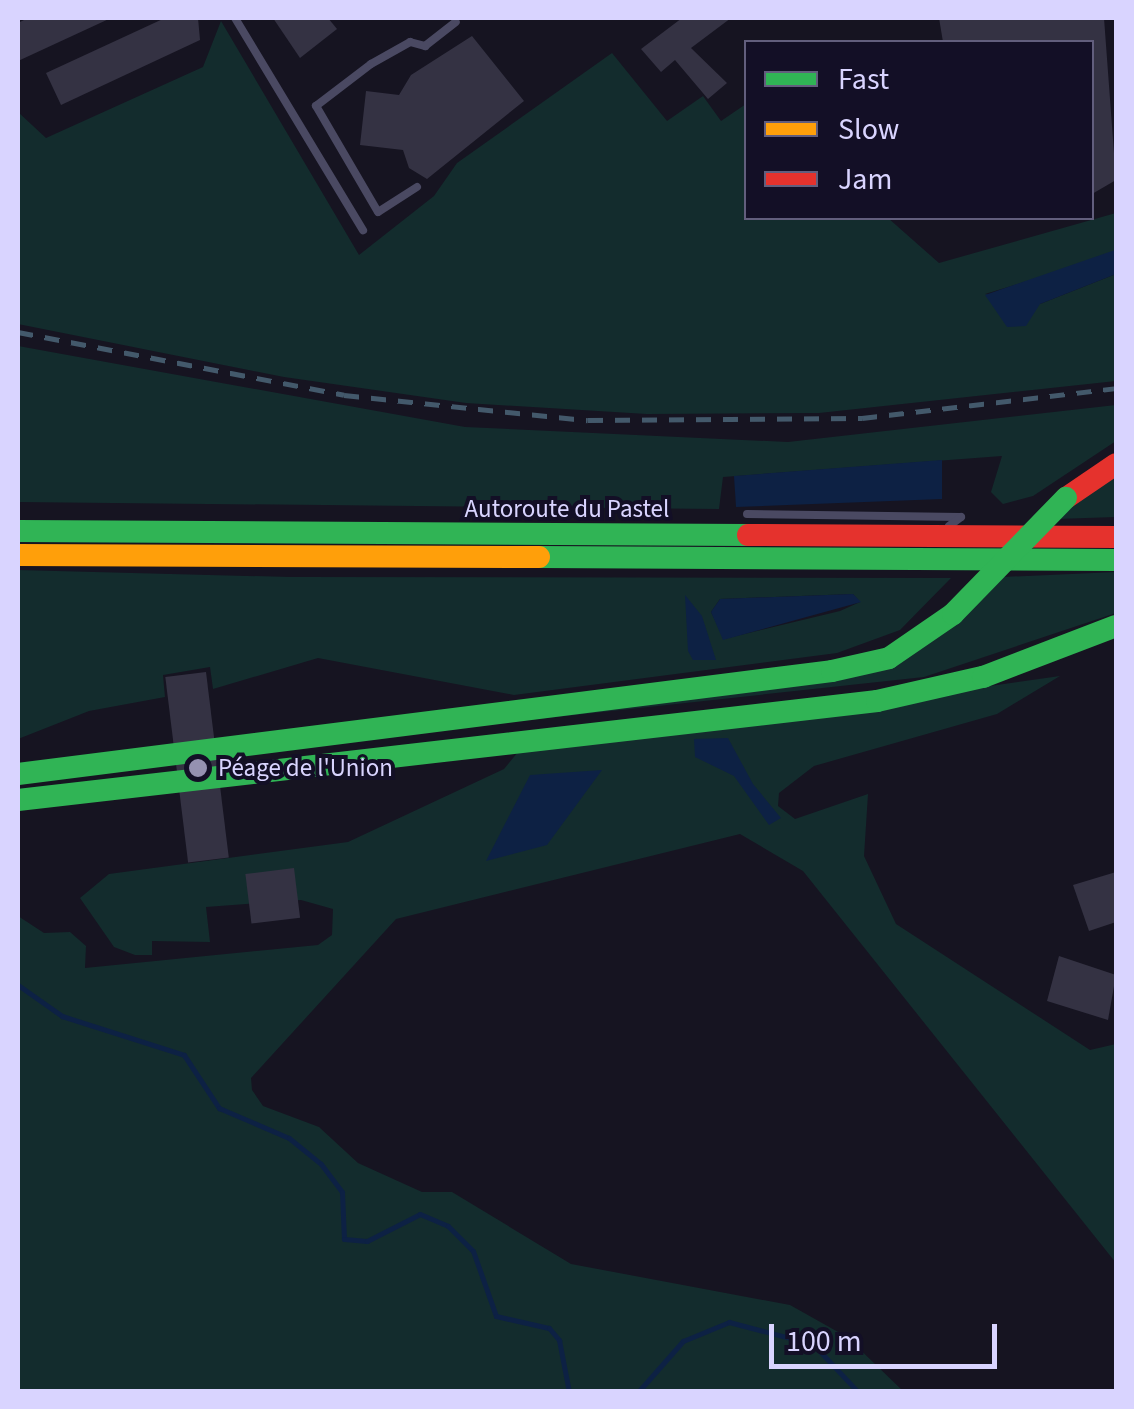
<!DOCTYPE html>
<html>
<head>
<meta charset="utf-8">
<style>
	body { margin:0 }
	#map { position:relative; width:1134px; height:1409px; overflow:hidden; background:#161421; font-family:"Source Sans 3",sans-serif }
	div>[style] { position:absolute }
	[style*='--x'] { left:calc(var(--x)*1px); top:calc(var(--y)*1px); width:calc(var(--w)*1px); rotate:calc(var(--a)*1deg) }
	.green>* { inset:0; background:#132c2d }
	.water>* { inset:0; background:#0d2144 }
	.stream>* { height:5px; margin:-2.5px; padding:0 2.5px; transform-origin:2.5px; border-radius:2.5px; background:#0d2144 }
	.building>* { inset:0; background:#343243; transform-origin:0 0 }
	.lane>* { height:8px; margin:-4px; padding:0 4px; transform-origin:4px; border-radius:4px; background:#4a4962 }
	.fast>* { height:22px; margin:-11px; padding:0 11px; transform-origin:11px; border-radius:11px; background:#30b455 }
	.slow>* { height:22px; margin:-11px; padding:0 11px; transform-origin:11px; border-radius:11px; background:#ff9f0a }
	.jam>* { height:22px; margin:-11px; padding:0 11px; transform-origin:11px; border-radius:11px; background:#e5322d }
	.rail>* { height:5px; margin-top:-2.5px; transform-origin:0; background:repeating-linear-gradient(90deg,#43596b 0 15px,transparent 0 27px) }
	.fast-bridge>* { height:22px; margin:-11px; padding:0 11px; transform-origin:11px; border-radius:11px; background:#30b455 }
	.dots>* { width:28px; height:28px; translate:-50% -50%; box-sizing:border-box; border:5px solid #130f26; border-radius:50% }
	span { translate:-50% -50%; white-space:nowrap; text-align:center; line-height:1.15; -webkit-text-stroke:8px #130f26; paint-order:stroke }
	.street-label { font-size:25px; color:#d9d4ff }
	.poi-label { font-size:25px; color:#d9d4ff }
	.left { translate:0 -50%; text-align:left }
	.frame { position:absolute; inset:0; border:20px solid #d9d4ff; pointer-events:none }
	.legend { position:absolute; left:744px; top:40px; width:350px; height:180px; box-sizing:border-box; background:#130f26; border:2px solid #625e7d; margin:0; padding:12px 18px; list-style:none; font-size:30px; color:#d9d4ff }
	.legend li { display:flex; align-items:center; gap:20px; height:50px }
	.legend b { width:50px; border:2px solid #625e7d }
	.scale { position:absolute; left:769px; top:1324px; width:228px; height:45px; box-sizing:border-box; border:5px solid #d9d4ff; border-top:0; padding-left:12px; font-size:30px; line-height:35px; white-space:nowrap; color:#d9d4ff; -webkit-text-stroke:8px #130f26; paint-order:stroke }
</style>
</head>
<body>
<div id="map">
	<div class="green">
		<i style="clip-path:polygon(221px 21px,359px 255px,434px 196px,457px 163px,612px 53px,667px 121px,703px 96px,721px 121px,746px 104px,746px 218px,888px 218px,939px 263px,1116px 213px,1116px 254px,985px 294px,1040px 304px,1116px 274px,1116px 381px,819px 413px,647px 414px,466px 403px,284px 377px,18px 324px,18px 112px,46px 138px,203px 67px)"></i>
		<i style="clip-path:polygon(18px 346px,465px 427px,788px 442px,1116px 405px,1116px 441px,1033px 496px,1003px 504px,991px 492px,1002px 456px,723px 477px,719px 509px,18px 502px)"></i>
		<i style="clip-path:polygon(1116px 472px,1116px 517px,1056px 519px)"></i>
		<i style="clip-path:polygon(evenodd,18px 570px,290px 577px,951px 578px,900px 630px,837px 653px,514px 695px,318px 658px,213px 689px,210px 667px,163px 675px,165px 697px,89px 711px,18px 739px,18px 570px,853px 594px,860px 602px,840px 611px,724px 639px,711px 612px,720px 599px,853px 594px)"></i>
		<i style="clip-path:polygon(1116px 572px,1116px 613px,924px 677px,510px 722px,867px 671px,1002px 577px)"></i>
		<i style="clip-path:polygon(1060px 676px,997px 714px,814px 766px,779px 793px,778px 806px,795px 819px,868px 794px,864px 856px,896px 924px,1090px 1050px,1116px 1044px,1116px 1263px,803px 871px,740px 834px,396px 919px,251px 1078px,252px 1090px,263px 1106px,319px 1127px,358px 1163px,422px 1192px,452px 1192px,571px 1264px,790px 1305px,847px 1337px,903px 1391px,18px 1392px,18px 916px,44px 933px,70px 932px,86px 946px,85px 968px,318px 945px,332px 935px,333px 909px,301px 900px,206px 907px,210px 942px,152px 941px,152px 955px,135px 955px,114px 947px,80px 898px,109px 874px,348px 842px,504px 769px,532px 735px,605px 741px)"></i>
	</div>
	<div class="water">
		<i style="clip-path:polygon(1115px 250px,1116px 274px,1040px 304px,1026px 326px,1007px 327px,985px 295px)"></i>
		<i style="clip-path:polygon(942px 460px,942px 499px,736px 507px,734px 476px)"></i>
		<i style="clip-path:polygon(853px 594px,861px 602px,723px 640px,711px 612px,720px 599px)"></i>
		<i style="clip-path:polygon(685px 595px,702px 616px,716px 660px,693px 660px,688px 651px)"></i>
		<i style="clip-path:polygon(728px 738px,753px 784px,781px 818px,769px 825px,734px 776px,695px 757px,694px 739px)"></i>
		<i style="clip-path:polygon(602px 770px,547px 845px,486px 861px,530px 775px)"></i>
	</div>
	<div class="stream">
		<i style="--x:18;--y:985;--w:54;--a:35.2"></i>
		<i style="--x:62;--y:1016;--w:128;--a:17.7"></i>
		<i style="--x:184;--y:1055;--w:64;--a:56.6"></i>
		<i style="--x:219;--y:1108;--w:76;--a:23.2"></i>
		<i style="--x:289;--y:1138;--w:41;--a:39.1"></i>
		<i style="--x:321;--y:1164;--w:35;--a:53"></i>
		<i style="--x:342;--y:1192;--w:47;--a:87.6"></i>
		<i style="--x:344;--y:1239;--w:23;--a:5"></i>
		<i style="--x:367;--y:1241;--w:59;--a:-27"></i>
		<i style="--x:420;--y:1214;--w:30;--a:23"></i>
		<i style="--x:448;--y:1226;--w:35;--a:45"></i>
		<i style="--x:473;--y:1251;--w:69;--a:70.5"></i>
		<i style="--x:496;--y:1316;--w:54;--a:12.8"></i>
		<i style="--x:549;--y:1328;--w:16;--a:50"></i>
		<i style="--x:559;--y:1340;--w:53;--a:79.1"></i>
		<i style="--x:638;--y:1392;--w:68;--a:-48.6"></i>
		<i style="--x:683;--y:1341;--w:50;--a:-22.4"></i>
		<i style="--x:729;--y:1322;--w:87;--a:14.7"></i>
		<i style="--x:813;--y:1344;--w:66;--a:46.8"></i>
	</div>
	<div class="building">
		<i style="clip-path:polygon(28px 18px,111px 18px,18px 61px,18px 23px)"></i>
		<i style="clip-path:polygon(165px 18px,198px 18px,200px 40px,61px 105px,46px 73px)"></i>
		<i style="clip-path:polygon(273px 18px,328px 18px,337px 29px,300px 58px)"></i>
		<i style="clip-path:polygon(682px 18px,731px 18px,691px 48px,727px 83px,708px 99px,675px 60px,661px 72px,641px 49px)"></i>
		<i style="clip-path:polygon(939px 18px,1104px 18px,1116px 180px,1092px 194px,1092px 42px,943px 42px)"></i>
		<i style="clip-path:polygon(472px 36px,524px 101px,427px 179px,409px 168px,403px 150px,360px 145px,366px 91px,399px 95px,411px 75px)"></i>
		<i style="left:206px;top:672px;width:187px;height:41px;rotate:83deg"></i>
		<i style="left:294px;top:868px;width:50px;height:49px;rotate:83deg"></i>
		<i style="clip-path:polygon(1116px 872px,1116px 922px,1089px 931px,1073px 885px)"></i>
		<i style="clip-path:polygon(1059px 956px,1116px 975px,1108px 1020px,1047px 1001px)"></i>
	</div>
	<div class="lane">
		<i style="--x:235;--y:18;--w:248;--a:58.9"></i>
		<i style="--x:417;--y:187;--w:46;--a:147.3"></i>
		<i style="--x:378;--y:212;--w:123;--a:-120.3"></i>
		<i style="--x:316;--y:106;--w:69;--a:-37.4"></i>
		<i style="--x:371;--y:64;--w:45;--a:-29.4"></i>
		<i style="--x:410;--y:42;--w:16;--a:15"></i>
		<i style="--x:425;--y:46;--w:39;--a:-38"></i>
		<i style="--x:747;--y:514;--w:214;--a:0.8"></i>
		<i style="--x:961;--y:517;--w:15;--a:143"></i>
	</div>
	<div class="fast">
		<i style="--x:18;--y:531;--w:730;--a:0.31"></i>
		<i style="--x:539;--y:557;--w:577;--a:0.3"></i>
		<i style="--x:18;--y:774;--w:820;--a:-7.21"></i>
		<i style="--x:832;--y:671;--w:58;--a:-12.8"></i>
		<i style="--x:889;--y:658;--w:78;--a:-34.5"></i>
		<i style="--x:18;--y:800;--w:865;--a:-6.57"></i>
		<i style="--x:877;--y:701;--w:109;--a:-12.8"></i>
		<i style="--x:983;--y:677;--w:142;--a:-21"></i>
	</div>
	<div class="slow">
		<i style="--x:18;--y:555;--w:521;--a:0.22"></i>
	</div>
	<div class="jam">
		<i style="--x:1066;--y:498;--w:60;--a:-34.2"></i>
		<i style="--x:748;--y:535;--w:368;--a:0.3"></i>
	</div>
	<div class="rail">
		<i style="--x:18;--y:332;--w:332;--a:10.9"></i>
		<i style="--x:344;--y:395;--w:245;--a:5.9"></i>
		<i style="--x:588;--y:420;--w:274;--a:-0.4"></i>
		<i style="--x:862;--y:418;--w:256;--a:-6.7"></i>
	</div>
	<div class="fast-bridge">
		<i style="--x:953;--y:614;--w:162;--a:-45.8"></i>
	</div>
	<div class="dots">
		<i style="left:198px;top:768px;background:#9591b1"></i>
	</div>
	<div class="street-label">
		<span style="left:567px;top:509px">Autoroute du Pastel</span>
	</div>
	<div class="poi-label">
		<span class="left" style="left:218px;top:768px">Péage de l'Union</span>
	</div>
	<div class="frame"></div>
	<ul class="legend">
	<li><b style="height:12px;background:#30b455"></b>Fast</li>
	<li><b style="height:12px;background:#ff9f0a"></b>Slow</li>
	<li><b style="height:12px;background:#e5322d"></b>Jam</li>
	</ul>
	<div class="scale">100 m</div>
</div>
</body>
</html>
